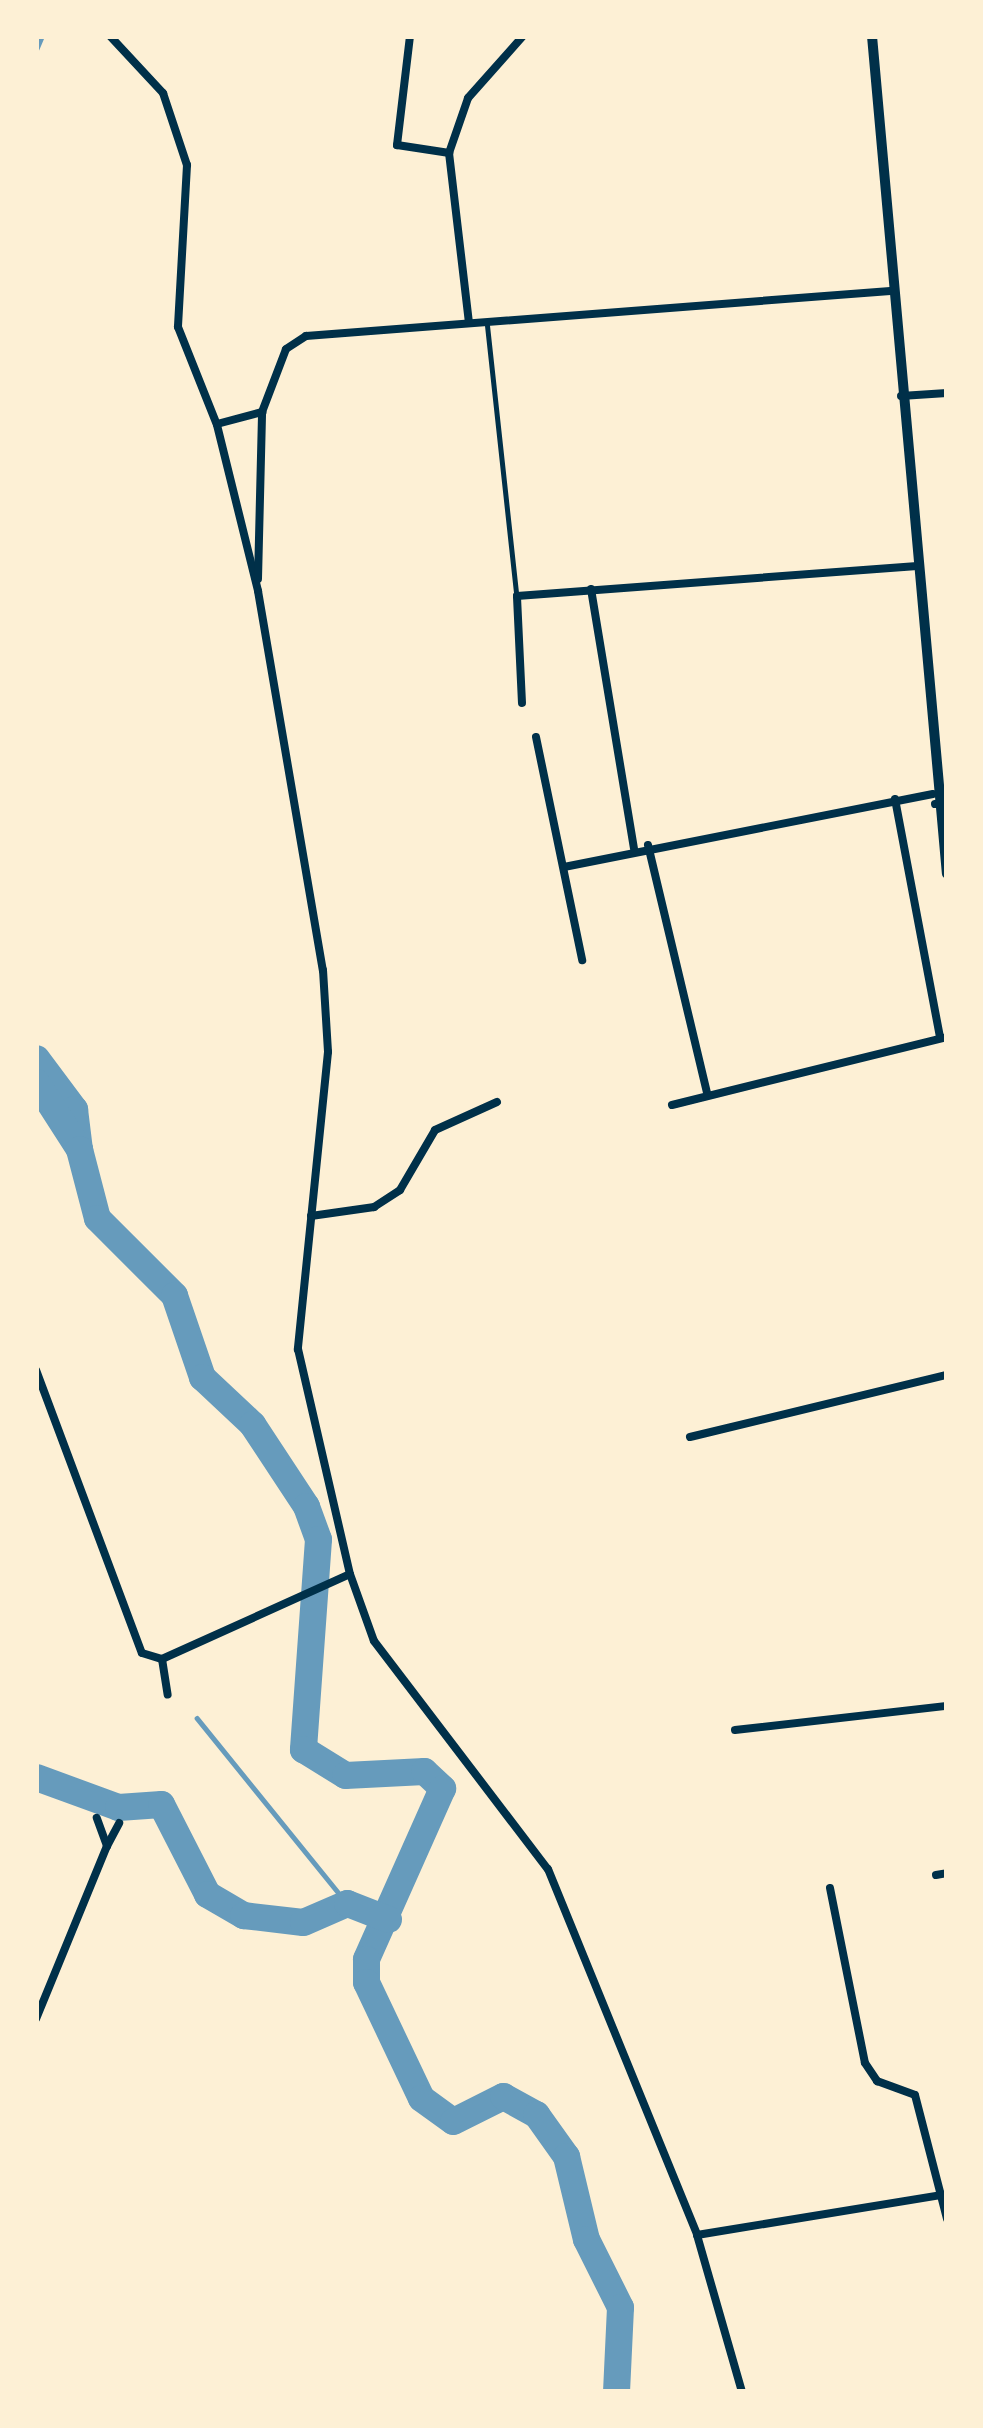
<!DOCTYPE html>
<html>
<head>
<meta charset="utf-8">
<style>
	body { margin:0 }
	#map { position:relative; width:983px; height:2428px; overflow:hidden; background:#fdf0d5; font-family:"Noto Serif",serif }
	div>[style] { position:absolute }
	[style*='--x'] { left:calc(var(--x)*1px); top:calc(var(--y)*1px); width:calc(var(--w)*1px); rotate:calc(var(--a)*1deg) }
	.stream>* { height:4.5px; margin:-2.25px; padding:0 2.25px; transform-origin:2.25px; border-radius:2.25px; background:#669bbc }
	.river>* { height:27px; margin:-13.5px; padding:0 13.5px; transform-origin:13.5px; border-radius:13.5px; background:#669bbc }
	.service>* { height:4.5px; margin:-2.25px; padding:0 2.25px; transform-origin:2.25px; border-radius:2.25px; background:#003049 }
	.minor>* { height:8px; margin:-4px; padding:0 4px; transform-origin:4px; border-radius:4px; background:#003049 }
	.secondary>* { height:10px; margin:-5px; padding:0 5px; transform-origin:5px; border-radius:5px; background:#003049 }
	span { translate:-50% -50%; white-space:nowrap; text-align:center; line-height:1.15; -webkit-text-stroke:12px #fdf0d5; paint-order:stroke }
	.frame { position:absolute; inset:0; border:39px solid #fdf0d5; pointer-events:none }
</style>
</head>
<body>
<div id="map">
	<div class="stream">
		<i style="--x:36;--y:50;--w:15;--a:-67"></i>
		<i style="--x:197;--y:1718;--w:238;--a:51"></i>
	</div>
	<div class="river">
		<i style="--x:36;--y:1058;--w:64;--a:53.3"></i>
		<i style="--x:74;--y:1109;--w:39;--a:83"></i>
		<i style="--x:36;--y:1082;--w:80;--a:57.3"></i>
		<i style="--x:79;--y:1149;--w:71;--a:75.4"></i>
		<i style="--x:97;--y:1218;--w:109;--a:45"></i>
		<i style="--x:174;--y:1295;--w:87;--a:71.1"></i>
		<i style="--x:202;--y:1377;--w:69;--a:43.2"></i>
		<i style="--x:252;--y:1424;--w:98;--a:56.6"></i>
		<i style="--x:306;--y:1506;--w:35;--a:70"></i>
		<i style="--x:318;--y:1539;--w:211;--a:94.1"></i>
		<i style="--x:303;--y:1749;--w:49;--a:31.8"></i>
		<i style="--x:345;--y:1775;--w:79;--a:-2.9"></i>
		<i style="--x:424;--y:1771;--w:25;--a:43"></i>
		<i style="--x:442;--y:1788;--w:187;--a:114"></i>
		<i style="--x:366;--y:1959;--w:23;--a:90"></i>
		<i style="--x:366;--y:1982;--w:128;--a:64.6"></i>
		<i style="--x:421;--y:2098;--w:39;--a:36"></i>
		<i style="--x:453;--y:2121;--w:56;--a:-26.6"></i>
		<i style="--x:503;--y:2096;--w:38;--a:29"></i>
		<i style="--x:536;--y:2114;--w:52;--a:54.5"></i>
		<i style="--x:566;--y:2156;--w:85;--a:76.5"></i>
		<i style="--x:586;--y:2239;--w:76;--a:63.4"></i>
		<i style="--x:620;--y:2307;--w:85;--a:92.7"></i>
		<i style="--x:36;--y:1777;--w:87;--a:20.1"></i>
		<i style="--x:118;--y:1807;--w:43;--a:-4"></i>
		<i style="--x:161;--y:1804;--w:101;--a:62.9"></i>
		<i style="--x:207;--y:1894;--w:42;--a:30.3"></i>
		<i style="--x:243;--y:1915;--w:60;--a:6.7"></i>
		<i style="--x:303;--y:1922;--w:48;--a:-23.4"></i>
		<i style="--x:347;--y:1903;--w:44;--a:21.3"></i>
	</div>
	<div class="service">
		<i style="--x:487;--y:321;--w:277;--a:83.8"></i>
	</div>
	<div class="minor">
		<i style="--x:110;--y:36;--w:78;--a:47.1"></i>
		<i style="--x:163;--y:93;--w:76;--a:71.6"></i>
		<i style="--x:187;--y:165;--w:162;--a:93.2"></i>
		<i style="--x:178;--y:327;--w:105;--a:68.3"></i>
		<i style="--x:217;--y:425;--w:171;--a:76.1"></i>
		<i style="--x:258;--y:591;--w:385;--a:80.3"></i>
		<i style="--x:323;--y:970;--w:82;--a:86.5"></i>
		<i style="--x:328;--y:1052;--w:299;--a:95.8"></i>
		<i style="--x:298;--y:1349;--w:231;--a:77"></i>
		<i style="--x:350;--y:1574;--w:71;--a:70.3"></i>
		<i style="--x:374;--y:1641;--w:287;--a:52.7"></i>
		<i style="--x:548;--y:1869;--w:395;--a:67.8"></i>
		<i style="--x:697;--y:2235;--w:163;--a:74"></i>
		<i style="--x:410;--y:36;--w:110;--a:96.8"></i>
		<i style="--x:397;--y:145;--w:53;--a:8.7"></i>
		<i style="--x:469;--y:323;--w:171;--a:-96.7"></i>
		<i style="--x:449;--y:153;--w:58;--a:-70.9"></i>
		<i style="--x:468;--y:98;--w:83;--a:-48.4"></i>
		<i style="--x:901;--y:396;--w:46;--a:-3.7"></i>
		<i style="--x:217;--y:424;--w:47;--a:-14.9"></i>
		<i style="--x:258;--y:579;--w:167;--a:-88.6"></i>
		<i style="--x:262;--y:412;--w:67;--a:-69.1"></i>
		<i style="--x:286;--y:349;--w:24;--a:-33"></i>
		<i style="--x:306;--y:336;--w:586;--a:-4.41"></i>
		<i style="--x:591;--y:589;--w:263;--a:80.6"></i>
		<i style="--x:522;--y:703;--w:107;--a:-92.7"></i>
		<i style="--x:517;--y:596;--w:398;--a:-4.3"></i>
		<i style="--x:536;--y:737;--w:228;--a:78.3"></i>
		<i style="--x:895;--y:799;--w:243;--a:79.3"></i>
		<i style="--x:935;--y:804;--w:12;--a:-9"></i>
		<i style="--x:648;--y:845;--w:255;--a:76.6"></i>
		<i style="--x:564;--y:867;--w:376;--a:-11.2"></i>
		<i style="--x:672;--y:1105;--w:283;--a:-13.9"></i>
		<i style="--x:311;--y:1216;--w:64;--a:-8.1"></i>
		<i style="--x:374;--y:1207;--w:31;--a:-33"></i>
		<i style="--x:400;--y:1190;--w:69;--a:-59.7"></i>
		<i style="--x:435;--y:1130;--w:68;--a:-24.3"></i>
		<i style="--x:36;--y:1370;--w:302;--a:69.5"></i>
		<i style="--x:142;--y:1653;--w:21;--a:17"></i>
		<i style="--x:162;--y:1659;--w:206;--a:-24.3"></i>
		<i style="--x:690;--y:1437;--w:264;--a:-13.6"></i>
		<i style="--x:162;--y:1659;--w:36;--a:81"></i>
		<i style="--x:735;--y:1730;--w:213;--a:-6.5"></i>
		<i style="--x:107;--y:1846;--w:26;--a:-62"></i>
		<i style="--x:936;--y:1875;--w:11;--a:-10"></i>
		<i style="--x:830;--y:1888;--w:178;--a:78.7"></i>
		<i style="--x:865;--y:2063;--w:22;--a:56"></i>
		<i style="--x:877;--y:2081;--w:40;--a:20.2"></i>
		<i style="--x:915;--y:2095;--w:128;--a:75.5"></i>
		<i style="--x:36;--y:2019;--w:187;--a:-67.7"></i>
		<i style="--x:107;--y:1846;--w:30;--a:-110"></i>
		<i style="--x:697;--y:2235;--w:253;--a:-9.3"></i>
	</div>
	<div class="secondary">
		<i style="--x:872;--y:36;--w:841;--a:84.89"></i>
	</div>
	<div class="frame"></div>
</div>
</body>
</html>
